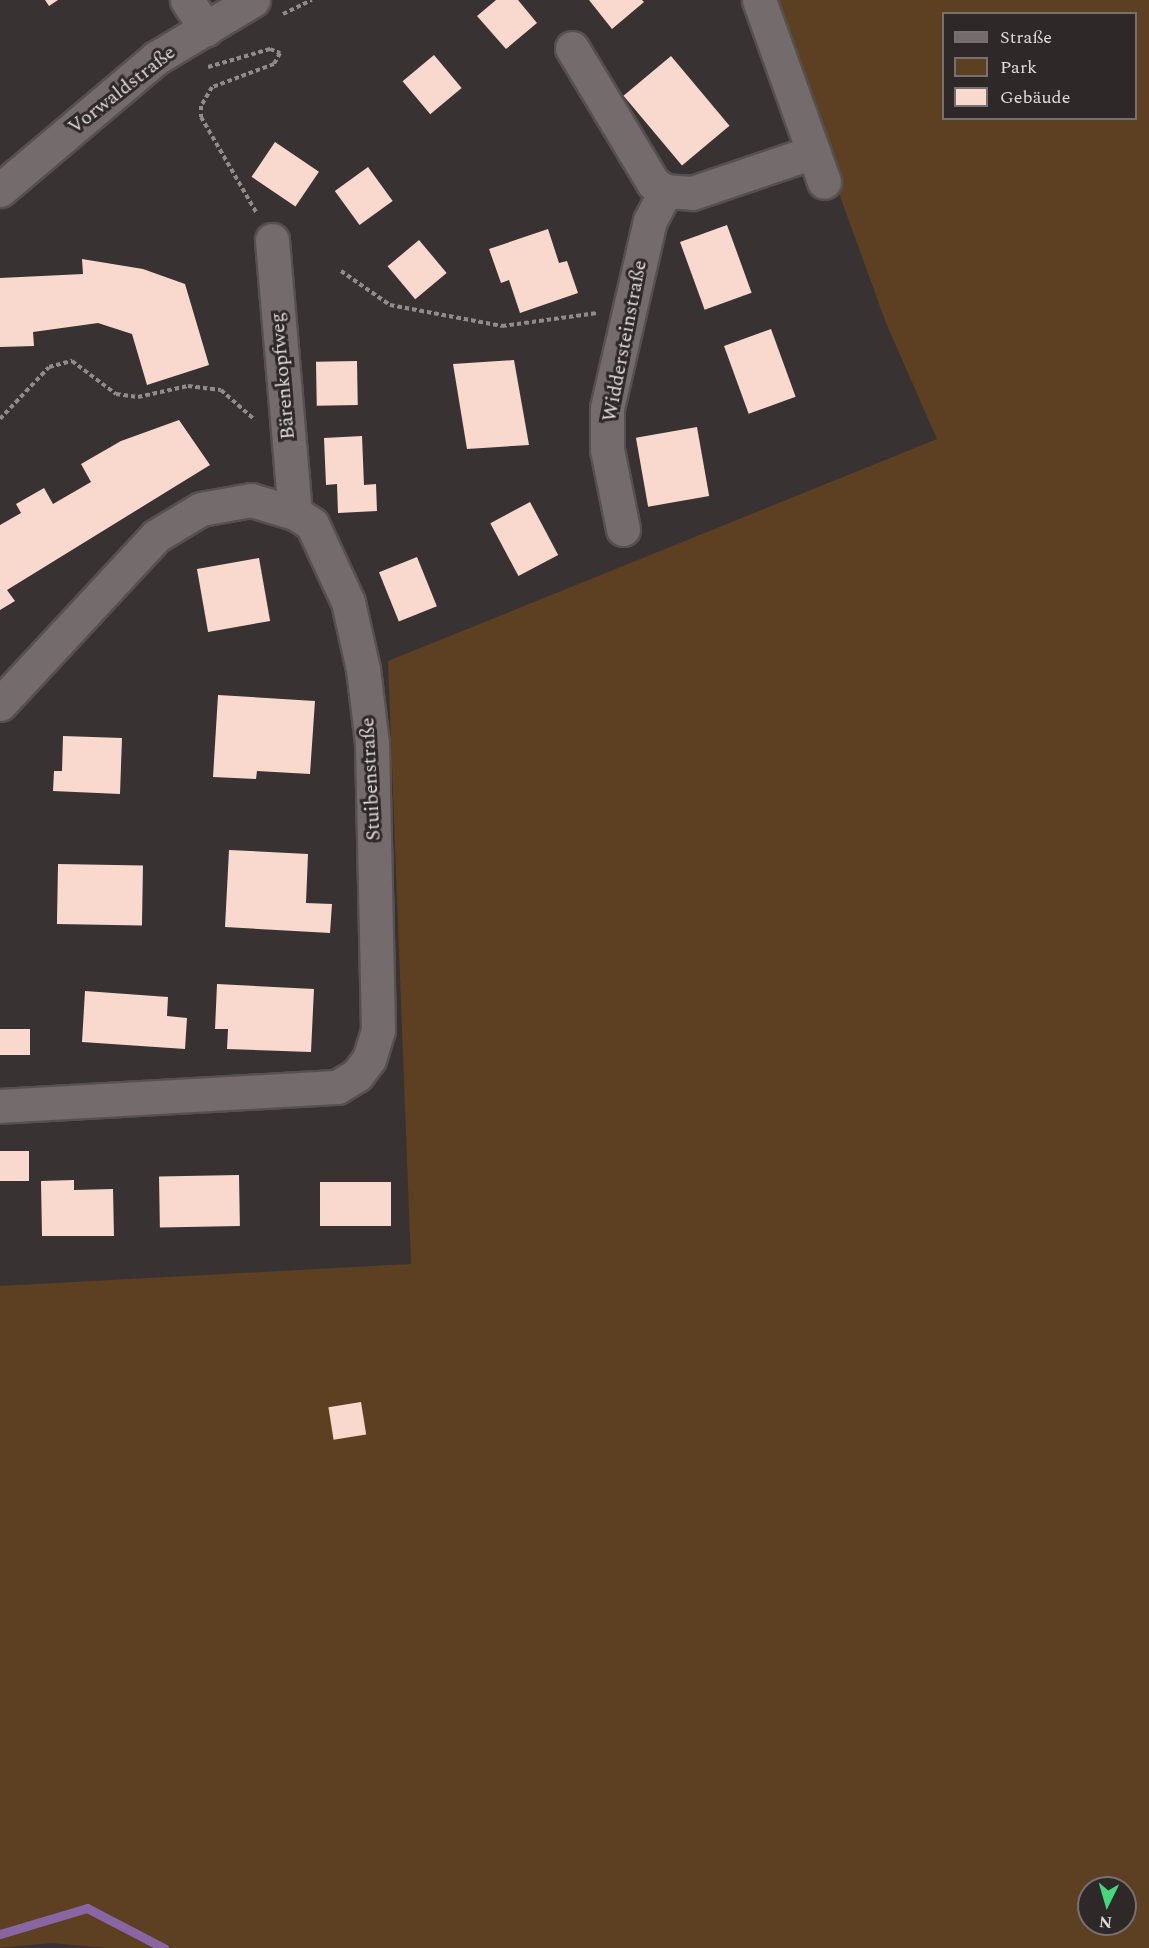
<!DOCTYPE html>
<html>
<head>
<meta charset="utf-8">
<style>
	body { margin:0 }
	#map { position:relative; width:1149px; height:1948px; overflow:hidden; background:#393233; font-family:Spectral,serif }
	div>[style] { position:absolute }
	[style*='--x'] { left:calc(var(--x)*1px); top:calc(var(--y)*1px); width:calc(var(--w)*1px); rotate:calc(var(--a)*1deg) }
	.green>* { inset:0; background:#5d4021 }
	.stream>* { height:9px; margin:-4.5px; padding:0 4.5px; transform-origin:4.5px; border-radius:4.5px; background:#8966a3 }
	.building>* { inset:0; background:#f9d8ce; transform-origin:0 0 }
	.path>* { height:4px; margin-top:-2px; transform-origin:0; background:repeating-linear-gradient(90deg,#918b8c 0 4.5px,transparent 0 7.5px) }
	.roads { filter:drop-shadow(2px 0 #565051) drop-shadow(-2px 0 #565051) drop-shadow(0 2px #565051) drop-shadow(0 -2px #565051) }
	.street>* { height:33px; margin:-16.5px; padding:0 16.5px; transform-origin:16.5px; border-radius:16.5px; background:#736b6c }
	span { translate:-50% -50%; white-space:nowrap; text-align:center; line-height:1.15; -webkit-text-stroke:6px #2f2829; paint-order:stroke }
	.street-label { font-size:20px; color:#e0dbdc }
	.legend { position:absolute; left:942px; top:12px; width:195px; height:108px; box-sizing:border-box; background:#2f2829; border:2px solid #767071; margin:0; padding:8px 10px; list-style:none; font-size:18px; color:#e0dbdc }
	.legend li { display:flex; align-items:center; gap:12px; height:30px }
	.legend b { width:30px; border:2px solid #767071 }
	.north { position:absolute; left:1077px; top:1876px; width:60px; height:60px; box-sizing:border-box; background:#2f2829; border:2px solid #767071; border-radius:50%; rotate:185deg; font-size:16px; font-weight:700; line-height:24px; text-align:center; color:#e0dbdc }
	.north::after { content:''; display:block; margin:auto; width:21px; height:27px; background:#44d77b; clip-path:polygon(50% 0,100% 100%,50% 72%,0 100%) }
</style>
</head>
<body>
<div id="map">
	<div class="green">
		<i style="clip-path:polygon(evenodd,769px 0,1149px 0,1149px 1948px,105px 1948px,51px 1943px,0 1948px,0 1286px,411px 1264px,388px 661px,937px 439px,886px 323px,769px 0,944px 14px,1136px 14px,1136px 118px,944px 118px,944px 14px,769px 0,1089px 1888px,1125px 1888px,1125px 1924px,1089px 1924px,1089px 1888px)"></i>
	</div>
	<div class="stream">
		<i style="--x:0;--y:1934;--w:91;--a:-16.6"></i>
		<i style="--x:87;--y:1908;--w:87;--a:27.5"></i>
	</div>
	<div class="building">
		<i style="clip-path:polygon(45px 0,58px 0,49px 6px)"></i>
		<i style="clip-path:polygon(496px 0,518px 0,537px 23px,506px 49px,477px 16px)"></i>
		<i style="clip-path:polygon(589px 0,642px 0,644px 2px,612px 29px)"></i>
		<i style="left:434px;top:55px;width:43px;height:41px;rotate:50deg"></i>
		<i style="left:671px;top:56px;width:91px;height:62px;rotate:50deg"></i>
		<i style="left:275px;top:142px;width:53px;height:42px;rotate:34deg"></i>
		<i style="left:368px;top:167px;width:42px;height:41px;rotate:54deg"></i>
		<i style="left:727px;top:225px;width:72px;height:50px;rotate:70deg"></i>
		<i style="clip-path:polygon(548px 229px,559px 263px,567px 261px,578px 293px,520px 313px,509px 280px,501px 283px,489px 249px)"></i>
		<i style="left:419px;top:240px;width:43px;height:41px;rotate:50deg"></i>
		<i style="clip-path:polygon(82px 259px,143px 269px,185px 284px,209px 365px,147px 385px,132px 334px,98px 323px,33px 332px,34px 346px,0 347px,0 278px,83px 274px)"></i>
		<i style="left:771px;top:329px;width:72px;height:50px;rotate:70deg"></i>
		<i style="clip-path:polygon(514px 360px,529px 445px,467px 449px,453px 364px)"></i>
		<i style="left:357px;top:361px;width:44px;height:41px;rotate:89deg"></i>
		<i style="clip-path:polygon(179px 420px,210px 465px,7px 590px,15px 601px,0 610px,0 525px,21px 513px,16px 504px,44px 488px,53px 504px,91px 482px,81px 464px,121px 441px)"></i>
		<i style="left:697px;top:427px;width:70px;height:62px;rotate:80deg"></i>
		<i style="clip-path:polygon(362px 436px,364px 485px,376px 484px,377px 511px,338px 513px,337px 484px,326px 485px,324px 438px)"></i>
		<i style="left:530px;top:502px;width:60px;height:45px;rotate:62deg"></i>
		<i style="left:417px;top:557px;width:53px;height:41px;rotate:68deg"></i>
		<i style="left:259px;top:558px;width:64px;height:63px;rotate:80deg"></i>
		<i style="clip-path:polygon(218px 695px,315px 701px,310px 774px,257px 771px,256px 779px,213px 777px)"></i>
		<i style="clip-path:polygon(63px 736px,122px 738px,120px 794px,53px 791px,54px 771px,62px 771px)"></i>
		<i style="clip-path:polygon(229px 850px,308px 854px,306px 903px,332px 904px,330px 933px,225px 927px)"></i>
		<i style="left:58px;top:864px;width:85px;height:60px;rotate:1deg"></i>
		<i style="clip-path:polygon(217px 984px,314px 989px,311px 1052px,227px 1049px,228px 1029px,215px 1029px)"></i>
		<i style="clip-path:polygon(85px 991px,168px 997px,167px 1016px,187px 1018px,185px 1049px,82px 1042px)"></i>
		<i style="left:0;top:1029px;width:30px;height:26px"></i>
		<i style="left:29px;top:1151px;width:30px;height:29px;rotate:90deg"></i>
		<i style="left:239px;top:1175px;width:51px;height:80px;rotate:89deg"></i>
		<i style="clip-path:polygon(74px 1180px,74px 1190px,113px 1189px,114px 1236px,42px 1236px,41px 1181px)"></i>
		<i style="left:391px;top:1182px;width:44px;height:71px;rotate:90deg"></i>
		<i style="left:361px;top:1402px;width:33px;height:33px;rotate:81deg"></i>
	</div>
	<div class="path">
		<i style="--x:283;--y:14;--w:32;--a:-26"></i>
		<i style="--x:208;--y:67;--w:65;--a:-16.2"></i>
		<i style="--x:270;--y:49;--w:11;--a:22"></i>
		<i style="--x:280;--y:53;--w:13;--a:119"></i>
		<i style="--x:274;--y:64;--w:66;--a:159.6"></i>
		<i style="--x:212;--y:87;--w:22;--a:120"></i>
		<i style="--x:201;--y:106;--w:11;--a:90"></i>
		<i style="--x:201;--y:117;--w:110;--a:59.9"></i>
		<i style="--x:341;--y:271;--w:60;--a:34.8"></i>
		<i style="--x:390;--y:305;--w:114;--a:10.6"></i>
		<i style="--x:502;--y:326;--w:96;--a:-7.8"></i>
		<i style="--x:0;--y:419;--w:71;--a:-46.7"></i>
		<i style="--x:49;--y:367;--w:24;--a:-15"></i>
		<i style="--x:72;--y:361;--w:55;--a:36.9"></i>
		<i style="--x:116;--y:394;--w:22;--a:8"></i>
		<i style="--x:138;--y:397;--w:51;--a:-12.4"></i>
		<i style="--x:188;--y:386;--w:33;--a:7"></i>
		<i style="--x:221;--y:390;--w:45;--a:41.4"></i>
	</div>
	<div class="roads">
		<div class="street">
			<i style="--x:187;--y:0;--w:35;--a:57"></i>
			<i style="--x:759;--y:0;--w:193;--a:70.3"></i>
			<i style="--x:572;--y:48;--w:157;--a:59"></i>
			<i style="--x:653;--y:183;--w:14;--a:34"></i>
			<i style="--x:665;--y:191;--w:27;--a:4"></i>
			<i style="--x:692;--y:193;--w:128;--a:-18.7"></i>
			<i style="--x:0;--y:190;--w:204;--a:-40.2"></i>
			<i style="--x:156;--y:58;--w:113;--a:-30.9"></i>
			<i style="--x:272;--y:240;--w:274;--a:85.2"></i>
			<i style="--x:623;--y:529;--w:81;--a:-101.4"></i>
			<i style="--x:607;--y:450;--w:42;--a:-90"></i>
			<i style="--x:607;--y:408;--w:192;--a:-77.1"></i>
			<i style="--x:650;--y:221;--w:34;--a:-63"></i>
			<i style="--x:0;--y:704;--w:229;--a:-47.1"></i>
			<i style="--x:156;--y:536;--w:52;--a:-31"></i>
			<i style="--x:201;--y:509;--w:51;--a:-10.2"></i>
			<i style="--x:251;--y:500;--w:46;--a:16.5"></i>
			<i style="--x:295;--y:513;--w:20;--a:33"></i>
			<i style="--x:312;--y:524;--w:86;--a:65.2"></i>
			<i style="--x:348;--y:602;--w:69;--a:77.4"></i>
			<i style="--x:363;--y:669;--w:75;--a:83.1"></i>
			<i style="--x:372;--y:743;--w:287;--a:88.8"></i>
			<i style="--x:378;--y:1030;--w:30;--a:107"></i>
			<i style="--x:369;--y:1059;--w:20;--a:127"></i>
			<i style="--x:357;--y:1075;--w:23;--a:149"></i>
			<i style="--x:337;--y:1087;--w:338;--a:176.8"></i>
		</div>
	</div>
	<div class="street-label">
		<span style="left:122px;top:90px;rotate:-38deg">Vorwaldstraße</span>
		<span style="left:625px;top:341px;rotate:-79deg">Widdersteinstraße</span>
		<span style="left:283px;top:376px;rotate:-95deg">Bärenkopfweg</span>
		<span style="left:371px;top:779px;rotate:-93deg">Stuibenstraße</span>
	</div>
	<ul class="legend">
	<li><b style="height:8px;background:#736b6c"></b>Straße</li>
	<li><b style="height:16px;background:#5d4021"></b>Park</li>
	<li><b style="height:16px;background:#f9d8ce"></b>Gebäude</li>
	</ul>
	<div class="north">N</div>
</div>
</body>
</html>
